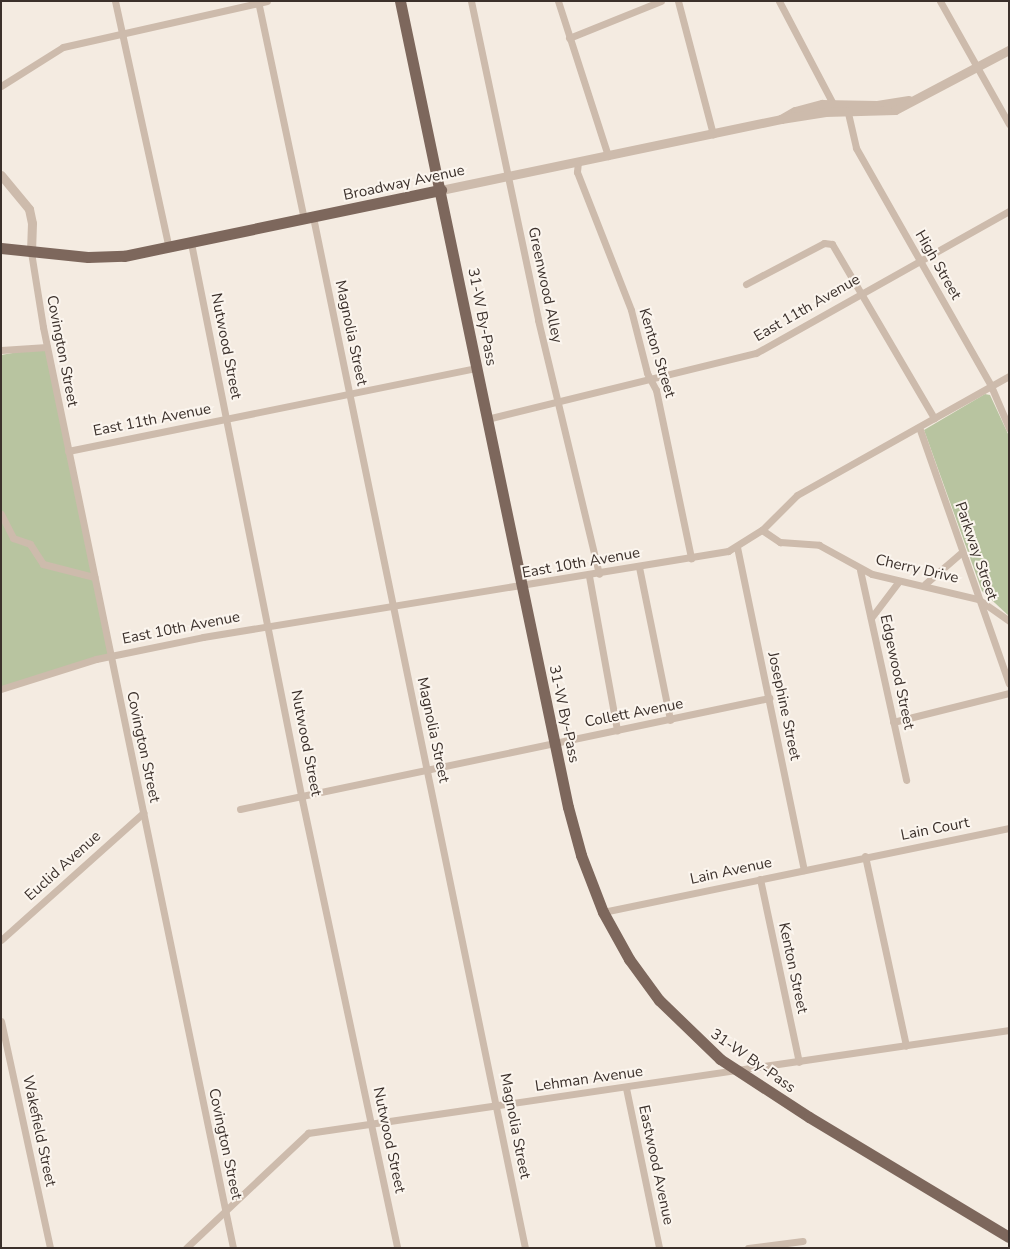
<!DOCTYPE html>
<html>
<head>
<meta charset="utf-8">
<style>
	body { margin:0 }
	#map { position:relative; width:1010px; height:1249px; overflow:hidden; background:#f4ebe1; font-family:"Nunito Sans",sans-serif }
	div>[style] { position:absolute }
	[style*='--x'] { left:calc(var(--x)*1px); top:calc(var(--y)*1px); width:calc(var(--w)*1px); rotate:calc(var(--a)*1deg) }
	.green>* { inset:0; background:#b8c4a0 }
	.minor>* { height:7px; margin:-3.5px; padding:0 3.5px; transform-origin:3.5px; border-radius:3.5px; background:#cdbbac }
	.tertiary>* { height:9px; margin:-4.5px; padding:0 4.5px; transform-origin:4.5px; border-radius:4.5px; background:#cdbbac }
	.primary>* { height:11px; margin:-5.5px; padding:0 5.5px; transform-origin:5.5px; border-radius:5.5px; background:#7d675c }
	span { translate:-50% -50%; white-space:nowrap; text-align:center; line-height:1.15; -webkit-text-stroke:4px #fbf5ee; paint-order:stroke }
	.street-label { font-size:15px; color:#3b302b }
	.frame { position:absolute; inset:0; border:2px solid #3b302b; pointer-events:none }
</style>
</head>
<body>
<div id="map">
	<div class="green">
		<i style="clip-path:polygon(47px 347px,110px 655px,1px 688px,1px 355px)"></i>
		<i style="clip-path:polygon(985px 394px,990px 395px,1009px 436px,1009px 616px,982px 591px,924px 430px)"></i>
	</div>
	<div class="minor">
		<i style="--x:115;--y:1;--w:253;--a:77.7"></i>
		<i style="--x:258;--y:1;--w:223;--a:78.1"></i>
		<i style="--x:471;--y:1;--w:326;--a:78.1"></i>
		<i style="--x:538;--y:320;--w:261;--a:76.5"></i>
		<i style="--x:558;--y:1;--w:163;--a:72.1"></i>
		<i style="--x:678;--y:1;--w:138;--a:75.3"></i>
		<i style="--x:779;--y:1;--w:116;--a:62.3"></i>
		<i style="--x:940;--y:1;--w:141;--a:60.7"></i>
		<i style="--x:569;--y:38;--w:99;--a:-21.9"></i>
		<i style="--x:1;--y:86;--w:73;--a:-32.2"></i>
		<i style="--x:63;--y:47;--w:209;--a:-12.7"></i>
		<i style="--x:848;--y:113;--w:36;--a:77"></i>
		<i style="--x:856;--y:148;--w:274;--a:60.4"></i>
		<i style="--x:991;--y:386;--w:46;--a:66.8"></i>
		<i style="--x:578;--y:162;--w:10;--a:96"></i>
		<i style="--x:577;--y:172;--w:148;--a:68.6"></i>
		<i style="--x:631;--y:310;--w:65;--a:75.7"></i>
		<i style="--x:647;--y:373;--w:19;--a:62"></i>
		<i style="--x:656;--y:390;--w:172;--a:78.2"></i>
		<i style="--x:313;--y:217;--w:1053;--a:78.38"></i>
		<i style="--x:191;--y:243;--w:563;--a:78.73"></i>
		<i style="--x:301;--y:795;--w:463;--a:78"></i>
		<i style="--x:31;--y:252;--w:76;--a:80.9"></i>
		<i style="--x:43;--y:327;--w:940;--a:78.34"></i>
		<i style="--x:746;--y:284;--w:88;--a:-27.7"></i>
		<i style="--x:824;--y:243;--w:8;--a:7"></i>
		<i style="--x:832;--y:244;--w:202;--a:59.6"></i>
		<i style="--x:1;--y:350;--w:46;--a:-3.7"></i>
		<i style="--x:487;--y:419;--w:277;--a:-13.8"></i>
		<i style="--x:756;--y:353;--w:290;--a:-29.3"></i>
		<i style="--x:919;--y:427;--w:272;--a:70.7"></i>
		<i style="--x:68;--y:451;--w:417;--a:-11.5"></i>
		<i style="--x:1;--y:514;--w:27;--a:63"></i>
		<i style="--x:13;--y:538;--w:18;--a:19"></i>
		<i style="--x:30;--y:544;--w:24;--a:57"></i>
		<i style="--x:43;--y:564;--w:53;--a:14.3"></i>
		<i style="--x:762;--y:530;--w:22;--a:34"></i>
		<i style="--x:780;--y:542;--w:39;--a:4"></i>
		<i style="--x:819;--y:545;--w:60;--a:28.7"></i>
		<i style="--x:872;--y:574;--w:109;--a:13.3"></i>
		<i style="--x:978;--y:599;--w:38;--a:35"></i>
		<i style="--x:737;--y:547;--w:330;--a:78.3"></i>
		<i style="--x:639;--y:567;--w:156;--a:78.5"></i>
		<i style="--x:860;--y:570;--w:215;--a:77.6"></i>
		<i style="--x:589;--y:576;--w:157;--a:79.7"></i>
		<i style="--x:925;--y:584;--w:49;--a:-40.9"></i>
		<i style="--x:871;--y:618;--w:46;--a:-52.9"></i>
		<i style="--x:1;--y:689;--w:100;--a:-17.5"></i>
		<i style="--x:96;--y:659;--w:109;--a:-11.6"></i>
		<i style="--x:203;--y:637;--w:532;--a:-9.3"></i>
		<i style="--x:728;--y:551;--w:40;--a:-32"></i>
		<i style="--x:762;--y:530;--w:49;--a:-45"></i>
		<i style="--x:797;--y:495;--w:243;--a:-29.3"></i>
		<i style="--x:893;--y:722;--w:120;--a:-14"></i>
		<i style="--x:240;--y:809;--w:541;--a:-11.85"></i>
		<i style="--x:865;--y:856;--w:194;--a:77.8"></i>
		<i style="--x:760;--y:879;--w:187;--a:78"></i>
		<i style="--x:603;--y:912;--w:415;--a:-11.7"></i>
		<i style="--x:1;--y:940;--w:191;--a:-41.8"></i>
		<i style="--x:1;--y:1021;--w:232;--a:77.8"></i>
		<i style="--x:626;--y:1088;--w:163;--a:78.3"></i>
		<i style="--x:186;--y:1248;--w:168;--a:-43.3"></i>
		<i style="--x:308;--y:1133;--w:709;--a:-8.36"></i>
		<i style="--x:748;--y:1248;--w:55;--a:-7.3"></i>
	</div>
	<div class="tertiary">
		<i style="--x:781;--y:119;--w:16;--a:-30"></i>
		<i style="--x:795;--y:111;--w:28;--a:-15"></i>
		<i style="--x:822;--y:104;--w:55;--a:1"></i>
		<i style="--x:877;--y:105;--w:32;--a:-9"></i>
		<i style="--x:1;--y:175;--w:44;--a:50.5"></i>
		<i style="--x:29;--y:209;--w:14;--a:78"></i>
		<i style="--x:32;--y:223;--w:29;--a:92"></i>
		<i style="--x:441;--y:190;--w:347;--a:-11.8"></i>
		<i style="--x:781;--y:119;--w:45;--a:-9"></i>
		<i style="--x:825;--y:112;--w:70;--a:-1.6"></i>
		<i style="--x:895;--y:110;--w:129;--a:-27.8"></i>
	</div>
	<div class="primary">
		<i style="--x:400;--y:1;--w:823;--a:78.23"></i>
		<i style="--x:568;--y:807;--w:50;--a:74.8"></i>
		<i style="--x:581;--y:855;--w:61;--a:68.9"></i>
		<i style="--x:603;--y:912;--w:54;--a:61"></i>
		<i style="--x:629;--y:959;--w:51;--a:53.8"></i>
		<i style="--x:659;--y:1000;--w:85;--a:44"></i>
		<i style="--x:720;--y:1059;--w:106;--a:33.1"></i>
		<i style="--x:809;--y:1117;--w:233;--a:31"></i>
		<i style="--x:1;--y:248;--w:87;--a:5.9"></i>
		<i style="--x:88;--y:257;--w:36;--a:-2"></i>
		<i style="--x:124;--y:256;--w:324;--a:-11.8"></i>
	</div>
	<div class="street-label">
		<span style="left:404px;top:183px;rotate:-12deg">Broadway Avenue</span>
		<span style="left:938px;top:265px;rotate:60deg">High Street</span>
		<span style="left:545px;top:285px;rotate:78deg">Greenwood Alley</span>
		<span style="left:807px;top:308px;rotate:-30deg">East 11th Avenue</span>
		<span style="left:482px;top:317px;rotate:79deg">31-W By-Pass</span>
		<span style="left:351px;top:333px;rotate:78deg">Magnolia Street</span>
		<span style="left:226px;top:346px;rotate:79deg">Nutwood Street</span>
		<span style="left:62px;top:351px;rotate:79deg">Covington Street</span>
		<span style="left:657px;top:353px;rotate:73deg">Kenton Street</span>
		<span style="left:152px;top:420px;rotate:-11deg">East 11th Avenue</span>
		<span style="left:976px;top:551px;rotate:71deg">Parkway Street</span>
		<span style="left:581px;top:563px;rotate:-10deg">East 10th Avenue</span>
		<span style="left:917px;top:569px;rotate:13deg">Cherry Drive</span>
		<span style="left:181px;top:628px;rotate:-11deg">East 10th Avenue</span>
		<span style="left:897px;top:672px;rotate:78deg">Edgewood Street</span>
		<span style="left:784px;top:706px;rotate:78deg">Josephine Street</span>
		<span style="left:634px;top:713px;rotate:-11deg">Collett Avenue</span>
		<span style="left:564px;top:714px;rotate:78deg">31-W By-Pass</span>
		<span style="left:433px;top:730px;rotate:78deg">Magnolia Street</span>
		<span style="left:306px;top:743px;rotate:79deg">Nutwood Street</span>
		<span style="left:143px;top:747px;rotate:78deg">Covington Street</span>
		<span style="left:935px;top:829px;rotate:-11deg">Lain Court</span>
		<span style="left:63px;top:866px;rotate:-42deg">Euclid Avenue</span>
		<span style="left:731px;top:871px;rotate:-12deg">Lain Avenue</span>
		<span style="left:793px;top:968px;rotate:78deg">Kenton Street</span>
		<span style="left:753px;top:1061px;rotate:35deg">31-W By-Pass</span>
		<span style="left:589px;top:1079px;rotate:-8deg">Lehman Avenue</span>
		<span style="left:515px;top:1126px;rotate:79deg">Magnolia Street</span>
		<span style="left:39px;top:1131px;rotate:78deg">Wakefield Street</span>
		<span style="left:389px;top:1140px;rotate:78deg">Nutwood Street</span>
		<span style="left:225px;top:1144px;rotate:78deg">Covington Street</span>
		<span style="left:656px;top:1165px;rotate:78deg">Eastwood Avenue</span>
	</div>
	<div class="frame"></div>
</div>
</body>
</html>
